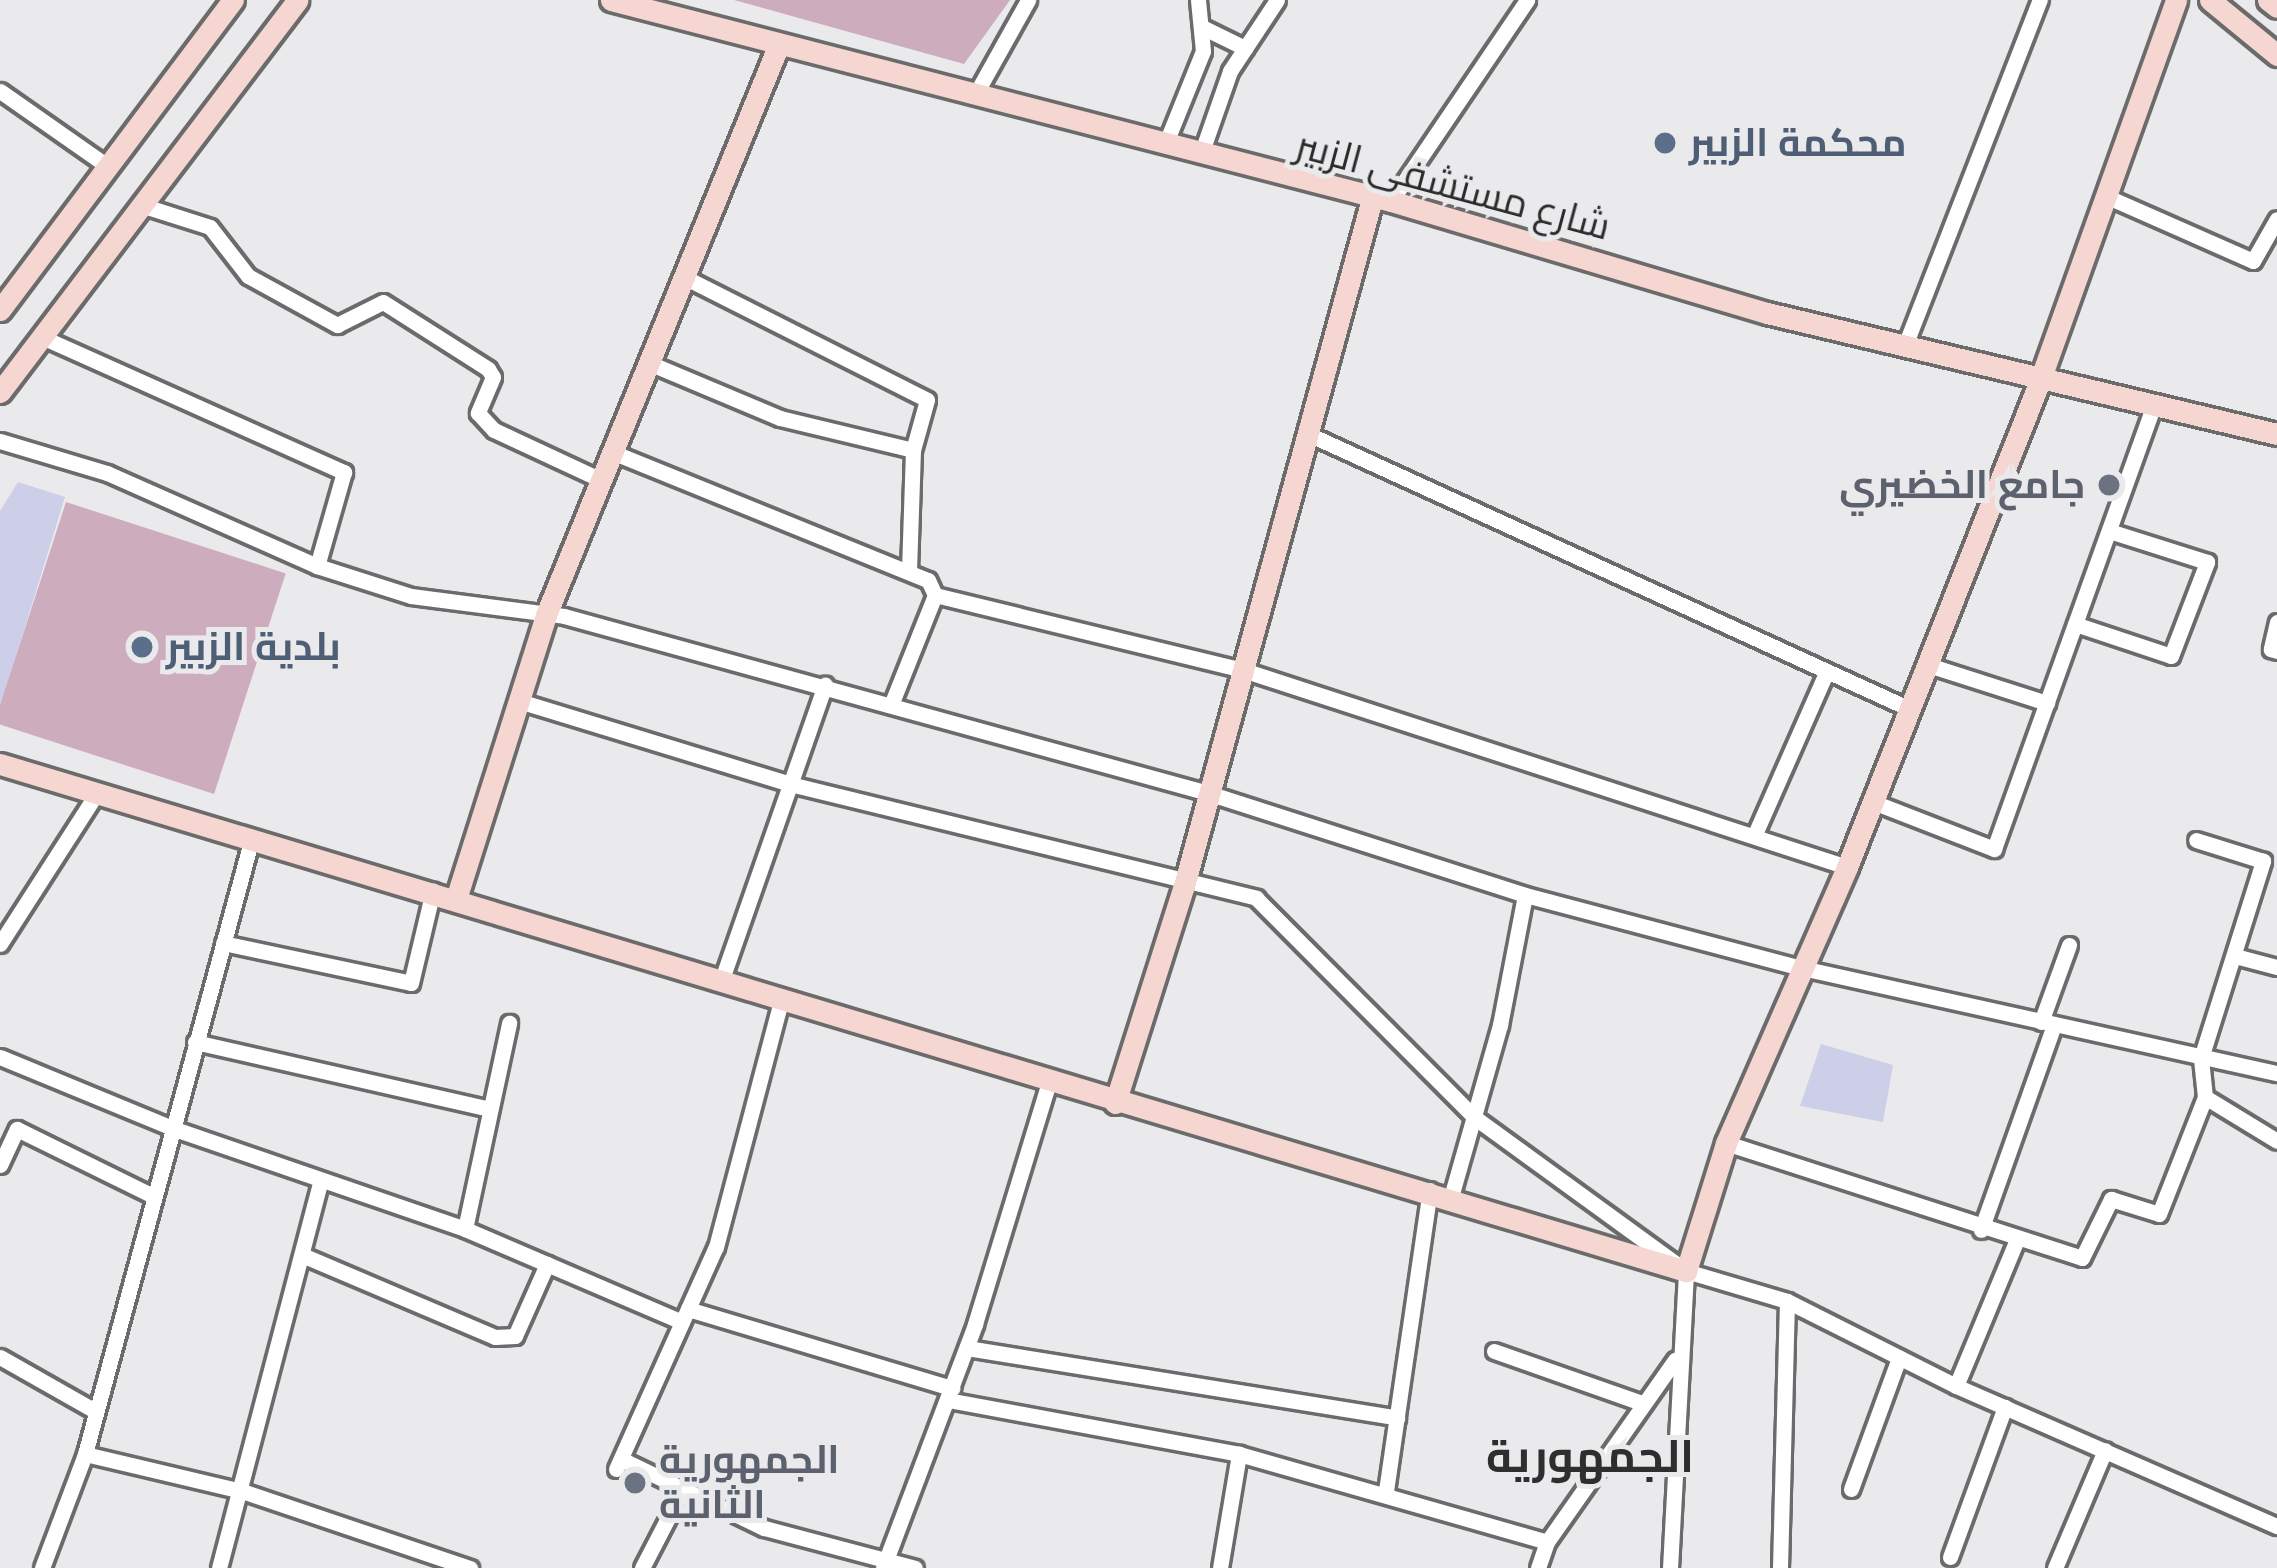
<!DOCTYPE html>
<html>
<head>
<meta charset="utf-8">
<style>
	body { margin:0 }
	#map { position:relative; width:2277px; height:1568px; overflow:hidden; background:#eaeaec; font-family:Karla,Cairo,sans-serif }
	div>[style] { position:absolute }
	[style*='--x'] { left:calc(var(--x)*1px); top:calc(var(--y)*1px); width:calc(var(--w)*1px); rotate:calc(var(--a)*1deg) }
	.green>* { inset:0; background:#cdcee7 }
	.building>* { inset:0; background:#cdacbd; transform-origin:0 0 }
	.roads { filter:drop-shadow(3px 0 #6b6b6c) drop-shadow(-3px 0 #6b6b6c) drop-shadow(0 3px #6b6b6c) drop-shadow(0 -3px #6b6b6c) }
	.street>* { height:15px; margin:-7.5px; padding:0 7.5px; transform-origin:7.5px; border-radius:7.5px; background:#fff }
	.secondary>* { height:21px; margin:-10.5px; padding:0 10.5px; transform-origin:10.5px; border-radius:10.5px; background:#f5d6d0 }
	.dots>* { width:33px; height:33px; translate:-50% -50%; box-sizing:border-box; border:6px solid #eaeaec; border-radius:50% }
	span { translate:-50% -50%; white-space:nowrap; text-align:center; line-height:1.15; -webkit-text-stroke:10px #eaeaec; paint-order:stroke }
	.service-label { font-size:39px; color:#4e5e75; font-weight:700 }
	.left { translate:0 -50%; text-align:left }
	.street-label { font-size:39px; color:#2b2b2c }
	.worship-label { font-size:39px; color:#5b616d; font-weight:700 }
	.right { translate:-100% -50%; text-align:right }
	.quarter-label { font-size:45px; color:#2e2e2f; font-weight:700 }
</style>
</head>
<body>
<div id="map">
	<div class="green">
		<i style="clip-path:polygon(18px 482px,65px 497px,0 708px,0 511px)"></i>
		<i style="clip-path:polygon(1821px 1044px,1893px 1065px,1883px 1122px,1800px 1106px)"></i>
	</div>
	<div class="building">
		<i style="clip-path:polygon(734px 0,1010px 0,964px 64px)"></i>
		<i style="left:66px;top:502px;width:231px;height:232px;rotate:18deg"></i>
	</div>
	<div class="roads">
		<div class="street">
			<i style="--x:1204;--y:28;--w:46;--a:26"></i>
			<i style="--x:0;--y:91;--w:131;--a:35"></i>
			<i style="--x:975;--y:95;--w:109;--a:-60.8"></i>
			<i style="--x:1165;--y:145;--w:101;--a:-68"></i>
			<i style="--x:1203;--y:51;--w:51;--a:-95.6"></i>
			<i style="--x:1201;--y:154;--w:88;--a:-70.7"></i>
			<i style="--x:1230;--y:71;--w:85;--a:-56.5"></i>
			<i style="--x:2110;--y:198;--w:156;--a:23.8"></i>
			<i style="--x:2253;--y:261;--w:48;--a:-60.3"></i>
			<i style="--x:1391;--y:201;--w:243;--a:-55.9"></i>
			<i style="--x:141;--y:205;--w:72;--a:17.7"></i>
			<i style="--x:210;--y:227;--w:62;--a:52.2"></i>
			<i style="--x:248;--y:276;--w:102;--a:28.8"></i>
			<i style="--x:337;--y:325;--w:51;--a:-26.6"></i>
			<i style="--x:383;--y:302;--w:125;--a:32.5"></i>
			<i style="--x:488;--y:369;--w:9;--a:58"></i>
			<i style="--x:493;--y:377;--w:39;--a:113"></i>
			<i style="--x:478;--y:413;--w:23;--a:47"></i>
			<i style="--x:494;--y:430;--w:118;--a:25"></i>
			<i style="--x:684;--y:277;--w:272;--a:26.8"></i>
			<i style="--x:927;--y:400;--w:52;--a:105.6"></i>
			<i style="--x:913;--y:450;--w:122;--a:91.9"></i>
			<i style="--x:44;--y:338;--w:329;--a:24.1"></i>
			<i style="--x:344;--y:472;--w:98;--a:106"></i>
			<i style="--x:1904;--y:348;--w:374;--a:-68.7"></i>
			<i style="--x:649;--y:363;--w:142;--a:22.8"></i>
			<i style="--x:780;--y:418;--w:137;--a:13.5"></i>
			<i style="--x:1306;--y:433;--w:664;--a:24.56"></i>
			<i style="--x:0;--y:441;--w:112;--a:16.7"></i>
			<i style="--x:107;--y:473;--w:230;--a:23.9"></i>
			<i style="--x:317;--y:566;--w:99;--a:17.7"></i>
			<i style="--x:411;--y:596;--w:154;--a:7.4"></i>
			<i style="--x:564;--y:616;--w:668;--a:15.37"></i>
			<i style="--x:1208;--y:793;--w:333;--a:17.8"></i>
			<i style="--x:1525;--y:895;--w:286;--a:14.8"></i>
			<i style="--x:1802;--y:968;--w:486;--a:12.5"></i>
			<i style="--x:612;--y:452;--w:341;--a:22.1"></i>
			<i style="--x:928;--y:580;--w:17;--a:65"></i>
			<i style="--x:935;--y:595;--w:317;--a:13.7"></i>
			<i style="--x:1243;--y:670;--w:635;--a:18.06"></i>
			<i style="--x:2277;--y:622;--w:28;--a:103"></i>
			<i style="--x:2271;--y:649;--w:6;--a:18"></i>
			<i style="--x:2075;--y:624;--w:101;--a:18.4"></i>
			<i style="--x:2171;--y:656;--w:101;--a:-69"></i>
			<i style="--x:2207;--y:562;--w:103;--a:-162.4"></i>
			<i style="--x:1928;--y:665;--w:125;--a:17.7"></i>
			<i style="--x:519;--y:701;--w:283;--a:17"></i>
			<i style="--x:790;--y:784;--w:480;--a:13.7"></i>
			<i style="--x:1256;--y:898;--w:309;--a:45.1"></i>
			<i style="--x:1474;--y:1117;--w:262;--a:36"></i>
			<i style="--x:1686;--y:1271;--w:105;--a:16.5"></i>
			<i style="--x:1787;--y:1301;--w:189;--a:26.7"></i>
			<i style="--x:1956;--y:1386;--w:350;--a:23.6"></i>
			<i style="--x:891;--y:705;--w:118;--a:-68.2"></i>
			<i style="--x:1873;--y:802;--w:130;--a:21.2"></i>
			<i style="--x:1994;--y:849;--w:473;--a:-70.2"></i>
			<i style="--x:1755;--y:834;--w:178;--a:-66.2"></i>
			<i style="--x:223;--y:943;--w:192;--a:12"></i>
			<i style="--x:411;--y:983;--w:95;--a:-76.6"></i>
			<i style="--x:0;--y:944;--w:179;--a:-57.3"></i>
			<i style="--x:2235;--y:956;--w:43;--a:14.7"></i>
			<i style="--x:722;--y:979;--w:312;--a:-70.7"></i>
			<i style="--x:2041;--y:1022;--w:82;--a:-70"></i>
			<i style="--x:195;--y:1042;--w:303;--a:12.8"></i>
			<i style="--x:0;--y:1057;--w:186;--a:22.4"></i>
			<i style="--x:172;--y:1128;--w:310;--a:19"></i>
			<i style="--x:465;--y:1229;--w:236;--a:23.2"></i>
			<i style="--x:2205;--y:1097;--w:84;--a:31.4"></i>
			<i style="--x:1726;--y:1143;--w:374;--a:17.9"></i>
			<i style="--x:2082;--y:1258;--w:66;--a:-63.8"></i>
			<i style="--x:2111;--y:1199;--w:50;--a:17.4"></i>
			<i style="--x:2159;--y:1214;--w:126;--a:-68.5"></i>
			<i style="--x:2205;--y:1097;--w:39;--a:-96"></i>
			<i style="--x:2201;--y:1058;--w:207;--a:-72.5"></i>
			<i style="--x:2263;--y:861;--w:70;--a:-162.6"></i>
			<i style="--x:0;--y:1165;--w:40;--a:-65"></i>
			<i style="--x:17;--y:1129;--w:152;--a:26.2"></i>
			<i style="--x:1451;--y:1197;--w:179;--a:-74.1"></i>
			<i style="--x:1500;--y:1025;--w:132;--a:-79.1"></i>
			<i style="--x:465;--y:1229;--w:211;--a:-77.9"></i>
			<i style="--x:1981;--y:1230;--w:218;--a:-70.4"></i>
			<i style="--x:302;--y:1255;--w:210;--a:23"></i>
			<i style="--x:495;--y:1337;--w:20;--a:-3"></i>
			<i style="--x:515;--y:1336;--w:79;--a:-66"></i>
			<i style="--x:688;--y:1309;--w:276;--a:16.7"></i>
			<i style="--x:967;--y:1348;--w:436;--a:9.2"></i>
			<i style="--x:1494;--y:1351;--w:157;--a:19.4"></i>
			<i style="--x:0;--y:1357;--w:109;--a:29.6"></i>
			<i style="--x:1956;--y:1386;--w:156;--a:-67.4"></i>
			<i style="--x:948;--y:1400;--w:296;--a:10.5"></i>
			<i style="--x:1239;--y:1454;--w:320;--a:15.9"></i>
			<i style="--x:85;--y:1454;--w:161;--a:13.3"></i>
			<i style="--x:242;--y:1491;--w:241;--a:18.7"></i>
			<i style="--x:621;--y:1459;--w:159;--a:25.8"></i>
			<i style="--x:764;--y:1528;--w:156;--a:14.8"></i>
			<i style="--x:616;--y:1469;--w:243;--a:-65.8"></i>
			<i style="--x:716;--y:1247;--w:258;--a:-75.2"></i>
			<i style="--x:1851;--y:1489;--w:140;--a:-69.9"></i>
			<i style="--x:1386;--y:1491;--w:304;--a:-81.7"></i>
			<i style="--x:1950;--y:1557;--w:160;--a:-69.9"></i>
			<i style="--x:42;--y:1568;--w:122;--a:-69.3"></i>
			<i style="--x:85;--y:1454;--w:638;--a:-74.83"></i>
			<i style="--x:219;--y:1568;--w:399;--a:-75.3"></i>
			<i style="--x:642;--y:1568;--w:89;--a:-62.6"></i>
			<i style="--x:883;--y:1568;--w:261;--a:-69.3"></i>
			<i style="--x:975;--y:1324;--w:253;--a:-73"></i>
			<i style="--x:1220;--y:1568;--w:116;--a:-80.5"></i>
			<i style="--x:1538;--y:1568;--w:28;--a:-71"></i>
			<i style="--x:1547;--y:1542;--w:223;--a:-54.9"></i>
			<i style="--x:1670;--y:1568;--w:297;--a:-86.9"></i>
			<i style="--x:1780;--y:1568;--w:267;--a:-88.5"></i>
			<i style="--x:2055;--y:1568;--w:128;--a:-67"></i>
		</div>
		<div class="secondary">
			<i style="--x:611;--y:0;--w:805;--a:14.45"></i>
			<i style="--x:1391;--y:201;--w:392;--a:16.6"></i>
			<i style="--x:1767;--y:313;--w:524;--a:13.35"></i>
			<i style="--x:2210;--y:0;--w:87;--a:39.4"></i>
			<i style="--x:2268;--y:0;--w:11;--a:38"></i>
			<i style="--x:0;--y:310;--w:388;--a:-53.1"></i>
			<i style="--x:0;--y:392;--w:492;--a:-52.8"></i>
			<i style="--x:0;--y:764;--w:1761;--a:16.74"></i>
			<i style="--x:1686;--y:1271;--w:134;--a:-72.6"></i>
			<i style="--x:1726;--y:1143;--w:301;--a:-66.3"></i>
			<i style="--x:1847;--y:867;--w:521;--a:-68.36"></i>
			<i style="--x:2039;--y:383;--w:407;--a:-70.3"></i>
			<i style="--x:456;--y:899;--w:298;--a:-72.4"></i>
			<i style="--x:546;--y:615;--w:617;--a:-67.8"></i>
			<i style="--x:1115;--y:1103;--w:228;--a:-72.4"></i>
			<i style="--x:1184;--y:886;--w:712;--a:-74.7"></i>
		</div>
	</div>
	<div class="dots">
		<i style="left:1665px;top:143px;background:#5c6f8a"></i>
		<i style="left:2109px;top:485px;background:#6b7280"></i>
		<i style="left:142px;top:647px;background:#5c6f8a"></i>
		<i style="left:635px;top:1483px;background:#6b7280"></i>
	</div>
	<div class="service-label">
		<span class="left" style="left:1689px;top:143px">محكمة الزبير</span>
		<span class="left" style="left:166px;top:647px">بلدية الزبير</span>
	</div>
	<div class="street-label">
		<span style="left:1453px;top:186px;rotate:15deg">شارع مستشفى الزبير</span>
	</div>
	<div class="worship-label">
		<span class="right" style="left:2085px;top:485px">جامع الخضيري</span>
		<span class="left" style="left:659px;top:1483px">الجمهورية<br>الثانية</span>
	</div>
	<div class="quarter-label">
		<span style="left:1590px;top:1458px">الجمهورية</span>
	</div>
</div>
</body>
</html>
